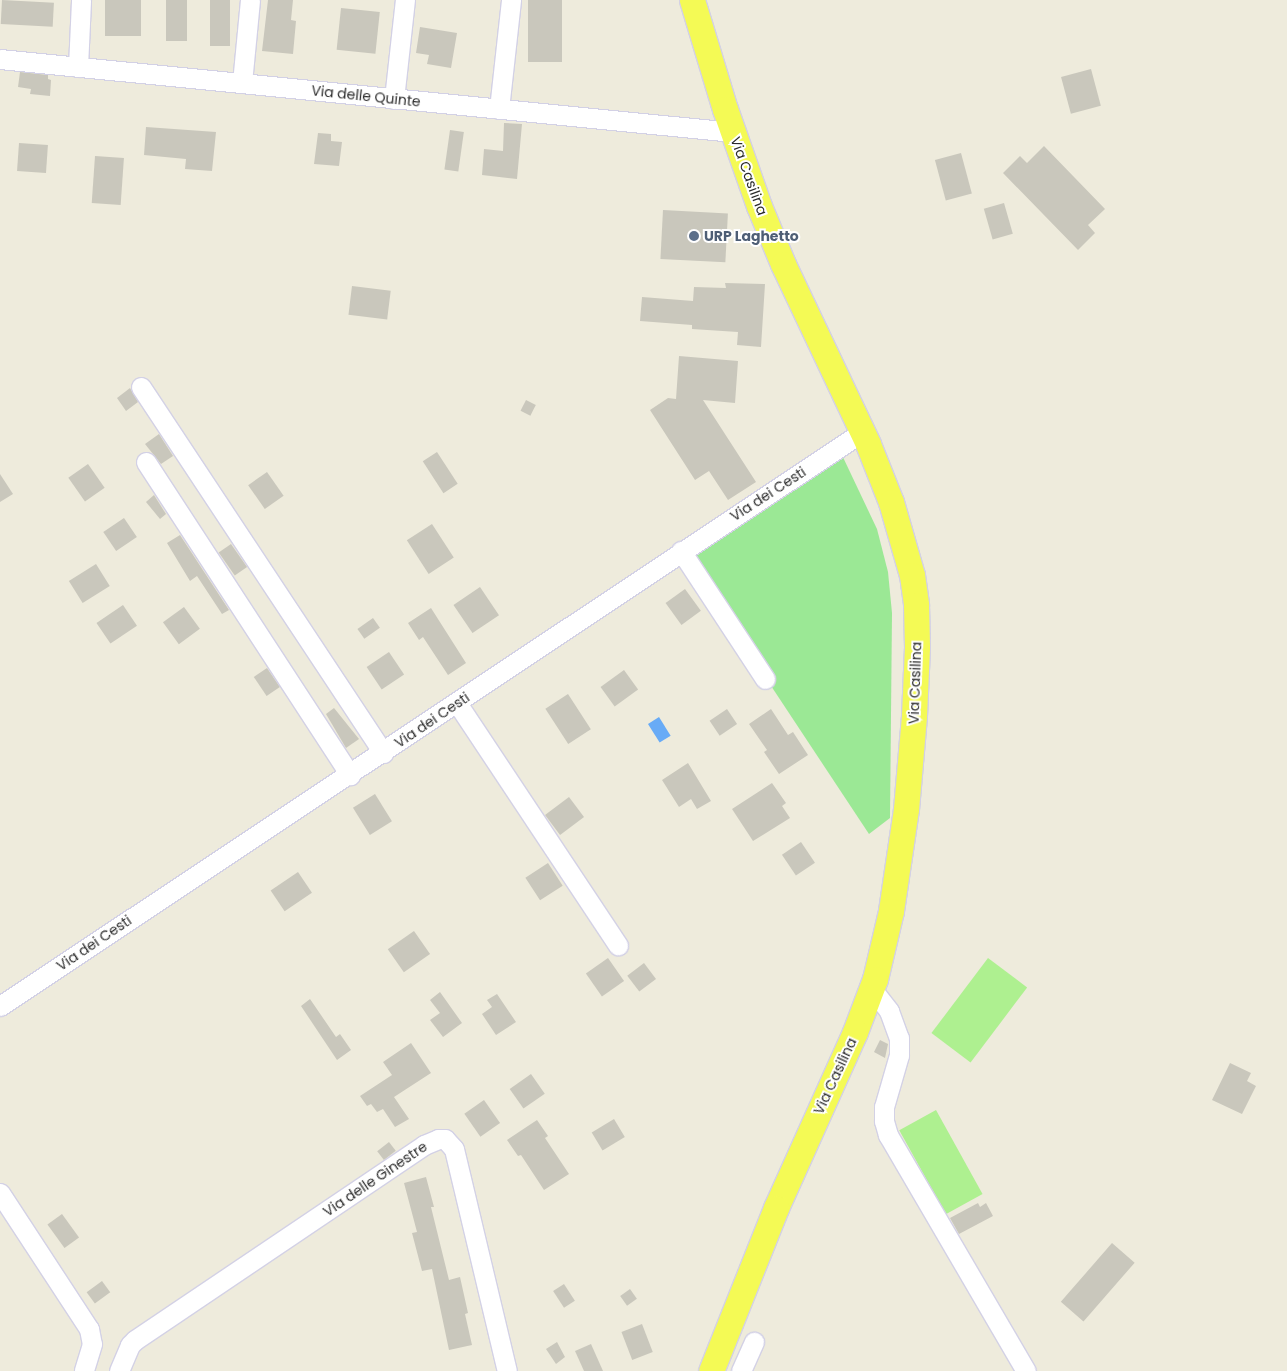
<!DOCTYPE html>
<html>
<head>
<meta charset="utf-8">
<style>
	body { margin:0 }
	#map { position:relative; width:1287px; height:1371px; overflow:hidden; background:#eeebdc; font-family:Poppins,sans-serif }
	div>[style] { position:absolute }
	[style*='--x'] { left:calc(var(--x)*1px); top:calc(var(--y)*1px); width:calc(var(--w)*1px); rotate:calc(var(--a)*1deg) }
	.green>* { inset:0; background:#9be895 }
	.pitch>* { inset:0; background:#aef090; transform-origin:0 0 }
	.water>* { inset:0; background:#68abf6; transform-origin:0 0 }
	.building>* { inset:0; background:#c9c7bc; transform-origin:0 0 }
	.roads { filter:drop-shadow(1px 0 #d3d1e5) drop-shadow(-1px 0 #d3d1e5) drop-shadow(0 1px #d3d1e5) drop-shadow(0 -1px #d3d1e5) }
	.minor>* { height:19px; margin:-9.5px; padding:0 9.5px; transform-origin:9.5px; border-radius:9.5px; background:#fff }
	.major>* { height:25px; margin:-12.5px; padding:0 12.5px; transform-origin:12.5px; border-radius:12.5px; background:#f4fa55 }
	.dots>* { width:14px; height:14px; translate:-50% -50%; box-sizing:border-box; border:2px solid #fff; border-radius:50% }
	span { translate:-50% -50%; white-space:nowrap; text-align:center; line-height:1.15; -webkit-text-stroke:4px #fff; paint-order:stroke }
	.street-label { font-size:14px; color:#2b2b2b }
	.service-label { font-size:14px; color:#4e5e75; font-weight:700 }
	.left { translate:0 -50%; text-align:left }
</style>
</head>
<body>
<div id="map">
	<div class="green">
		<i style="clip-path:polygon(841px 453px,877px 529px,888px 572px,892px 613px,890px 818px,869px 834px,687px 559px)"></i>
	</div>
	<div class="pitch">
		<i style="left:988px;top:958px;width:49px;height:94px;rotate:37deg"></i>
		<i style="left:936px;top:1110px;width:96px;height:42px;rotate:61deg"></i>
	</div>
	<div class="water">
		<i style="left:659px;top:717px;width:22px;height:13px;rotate:58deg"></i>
	</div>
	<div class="building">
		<i style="left:2px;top:0;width:52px;height:24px;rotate:3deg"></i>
		<i style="left:105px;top:0;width:36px;height:36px"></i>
		<i style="left:166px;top:0;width:21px;height:41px"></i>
		<i style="left:210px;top:0;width:20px;height:46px"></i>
		<i style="clip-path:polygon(268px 0,293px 0,291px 20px,296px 21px,293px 54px,262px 51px)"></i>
		<i style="left:528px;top:0;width:34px;height:62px"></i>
		<i style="left:341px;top:8px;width:39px;height:42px;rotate:6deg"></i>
		<i style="clip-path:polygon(420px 27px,457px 33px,451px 68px,427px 64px,429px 55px,416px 53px)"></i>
		<i style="left:1091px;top:69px;width:38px;height:31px;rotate:75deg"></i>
		<i style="clip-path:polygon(20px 72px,48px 75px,48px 79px,51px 80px,50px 96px,30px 94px,31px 89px,18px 87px)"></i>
		<i style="clip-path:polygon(504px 123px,522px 124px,517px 179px,482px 175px,484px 149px,503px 151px)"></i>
		<i style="clip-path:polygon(146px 127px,216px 132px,212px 171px,185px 169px,186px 159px,144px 155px)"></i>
		<i style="left:450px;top:130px;width:14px;height:40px;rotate:8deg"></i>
		<i style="clip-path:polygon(318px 133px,331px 134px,331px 141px,342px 142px,339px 166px,314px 164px)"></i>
		<i style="left:19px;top:143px;width:29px;height:28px;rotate:4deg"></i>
		<i style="clip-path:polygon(1044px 146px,1105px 209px,1088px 225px,1095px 233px,1078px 250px,1003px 173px,1020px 156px,1027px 163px)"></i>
		<i style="left:961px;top:153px;width:42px;height:27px;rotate:75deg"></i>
		<i style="left:95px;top:156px;width:29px;height:47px;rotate:4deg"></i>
		<i style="left:1004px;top:203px;width:32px;height:21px;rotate:74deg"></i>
		<i style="left:663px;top:210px;width:65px;height:49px;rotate:3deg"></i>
		<i style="clip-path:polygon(725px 283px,765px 284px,761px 347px,737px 345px,738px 332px,692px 329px,692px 325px,640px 321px,642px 297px,693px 301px,694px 287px,726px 288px)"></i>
		<i style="left:352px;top:286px;width:39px;height:29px;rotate:7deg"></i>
		<i style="clip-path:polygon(679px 356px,738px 361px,735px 403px,703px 400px,756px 482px,728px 500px,709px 471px,695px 480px,650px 410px,668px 398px,676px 399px)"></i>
		<i style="clip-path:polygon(130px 388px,138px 402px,126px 411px,117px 398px)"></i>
		<i style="left:526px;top:400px;width:11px;height:12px;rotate:27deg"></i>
		<i style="clip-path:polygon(159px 434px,173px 456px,161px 464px,145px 444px)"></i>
		<i style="left:437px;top:452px;width:38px;height:17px;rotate:57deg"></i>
		<i style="left:88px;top:464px;width:29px;height:24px;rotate:55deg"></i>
		<i style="left:267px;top:472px;width:29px;height:23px;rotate:55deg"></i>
		<i style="clip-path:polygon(0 474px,13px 494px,0 502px)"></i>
		<i style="clip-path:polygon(154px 495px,166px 514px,160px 519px,146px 502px)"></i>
		<i style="left:124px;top:518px;width:23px;height:25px;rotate:56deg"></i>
		<i style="left:432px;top:524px;width:40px;height:30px;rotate:57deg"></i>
		<i style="clip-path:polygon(180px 535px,229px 610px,222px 614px,197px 576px,190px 581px,167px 543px)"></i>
		<i style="left:231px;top:544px;width:28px;height:15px;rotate:55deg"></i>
		<i style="left:96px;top:564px;width:26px;height:32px;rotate:58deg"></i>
		<i style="left:480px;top:587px;width:34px;height:32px;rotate:56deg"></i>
		<i style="left:685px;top:589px;width:27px;height:24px;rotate:54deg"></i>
		<i style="left:123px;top:605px;width:25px;height:32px;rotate:56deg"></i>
		<i style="left:184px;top:607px;width:27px;height:26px;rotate:54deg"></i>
		<i style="clip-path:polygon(431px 608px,466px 663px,448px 675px,423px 637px,419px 640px,408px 623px)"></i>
		<i style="left:373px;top:618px;width:12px;height:19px;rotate:55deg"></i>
		<i style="left:389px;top:652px;width:27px;height:27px;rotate:56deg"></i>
		<i style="left:267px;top:668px;width:23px;height:16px;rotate:56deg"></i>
		<i style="left:624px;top:670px;width:24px;height:29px;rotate:54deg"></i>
		<i style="left:568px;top:694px;width:42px;height:27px;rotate:57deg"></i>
		<i style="clip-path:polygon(334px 708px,359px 739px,346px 748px,326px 714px)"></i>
		<i style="left:727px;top:709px;width:18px;height:21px;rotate:56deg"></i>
		<i style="clip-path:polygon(771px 709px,788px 735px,793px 732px,808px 755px,779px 774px,764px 752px,767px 750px,749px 724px)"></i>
		<i style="clip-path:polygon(688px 763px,711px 801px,697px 809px,691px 799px,679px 807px,662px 780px)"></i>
		<i style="clip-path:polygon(772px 783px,786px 803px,782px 806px,790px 818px,753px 841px,732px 809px)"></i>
		<i style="left:375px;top:794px;width:32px;height:26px;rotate:58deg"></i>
		<i style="left:569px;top:797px;width:25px;height:30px;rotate:53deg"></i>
		<i style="left:801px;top:842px;width:25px;height:23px;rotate:56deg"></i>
		<i style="left:548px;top:863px;width:27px;height:27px;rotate:57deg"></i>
		<i style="left:298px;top:872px;width:25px;height:33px;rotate:56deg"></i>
		<i style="left:414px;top:931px;width:28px;height:32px;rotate:55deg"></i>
		<i style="left:608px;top:958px;width:28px;height:27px;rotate:55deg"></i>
		<i style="left:644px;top:963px;width:20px;height:21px;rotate:53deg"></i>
		<i style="clip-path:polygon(440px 992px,462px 1023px,443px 1037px,430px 1020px,440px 1013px,430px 1000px)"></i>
		<i style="clip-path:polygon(497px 994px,516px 1022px,496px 1035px,482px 1014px,492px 1007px,487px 1000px)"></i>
		<i style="clip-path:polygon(310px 999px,336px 1037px,340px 1034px,351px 1050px,337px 1060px,301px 1006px)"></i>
		<i style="clip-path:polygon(880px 1040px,888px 1044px,885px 1058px,874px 1052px)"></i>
		<i style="clip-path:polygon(411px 1043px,431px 1073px,394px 1097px,409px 1119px,395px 1127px,383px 1109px,377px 1112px,371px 1104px,367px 1106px,360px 1096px,392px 1075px,383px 1062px)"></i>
		<i style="clip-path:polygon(1230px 1063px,1251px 1073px,1247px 1081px,1256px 1086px,1242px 1114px,1212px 1100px)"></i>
		<i style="left:531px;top:1074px;width:24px;height:26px;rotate:55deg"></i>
		<i style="left:484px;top:1100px;width:28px;height:24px;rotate:55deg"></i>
		<i style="left:614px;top:1119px;width:21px;height:26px;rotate:59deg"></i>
		<i style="clip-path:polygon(537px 1120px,548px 1136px,545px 1138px,569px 1174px,544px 1190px,521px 1155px,518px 1156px,507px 1140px)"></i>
		<i style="left:389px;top:1142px;width:11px;height:15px;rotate:52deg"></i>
		<i style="clip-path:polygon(426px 1177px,434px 1207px,431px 1207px,449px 1280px,460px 1277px,468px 1313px,465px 1314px,472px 1345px,449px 1350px,432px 1269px,422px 1271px,412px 1233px,417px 1232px,404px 1183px)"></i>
		<i style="clip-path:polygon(978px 1203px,980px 1207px,986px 1203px,993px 1216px,959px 1234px,950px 1218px)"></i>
		<i style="left:62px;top:1214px;width:29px;height:18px;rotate:54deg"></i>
		<i style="left:1112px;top:1243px;width:30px;height:78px;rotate:41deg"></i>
		<i style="left:102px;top:1281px;width:14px;height:19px;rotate:54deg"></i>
		<i style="left:564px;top:1284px;width:20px;height:13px;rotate:57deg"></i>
		<i style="left:630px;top:1289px;width:12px;height:12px;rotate:55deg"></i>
		<i style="left:642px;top:1324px;width:30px;height:22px;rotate:69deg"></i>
		<i style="clip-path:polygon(557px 1342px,565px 1357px,556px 1364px,546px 1349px)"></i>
		<i style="clip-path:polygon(591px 1344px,603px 1371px,584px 1371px,575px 1351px)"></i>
	</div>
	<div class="roads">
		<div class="minor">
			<i style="--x:0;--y:59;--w:737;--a:5.69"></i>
			<i style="--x:78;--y:67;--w:67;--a:-87.4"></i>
			<i style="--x:242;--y:83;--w:83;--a:-84.5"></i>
			<i style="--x:394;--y:99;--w:100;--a:-83.7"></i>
			<i style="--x:499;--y:109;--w:110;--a:-83.7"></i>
			<i style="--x:141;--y:387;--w:439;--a:56.5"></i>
			<i style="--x:146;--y:462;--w:374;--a:56.9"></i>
			<i style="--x:681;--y:551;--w:153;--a:56.7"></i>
			<i style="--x:457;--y:703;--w:291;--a:56.4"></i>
			<i style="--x:872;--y:989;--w:28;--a:52"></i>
			<i style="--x:889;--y:1011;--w:29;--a:70"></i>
			<i style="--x:899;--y:1038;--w:17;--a:90"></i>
			<i style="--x:899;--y:1055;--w:54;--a:106.1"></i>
			<i style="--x:884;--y:1107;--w:14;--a:90"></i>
			<i style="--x:884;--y:1121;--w:15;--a:74"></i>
			<i style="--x:888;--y:1135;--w:273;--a:59.7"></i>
			<i style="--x:0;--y:1006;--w:1036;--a:-33.66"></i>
			<i style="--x:0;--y:1193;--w:163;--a:56.8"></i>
			<i style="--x:89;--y:1329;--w:15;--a:79"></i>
			<i style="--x:92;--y:1344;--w:28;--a:107"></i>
			<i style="--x:119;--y:1371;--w:28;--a:-67"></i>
			<i style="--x:130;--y:1345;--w:7;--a:-45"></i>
			<i style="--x:135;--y:1340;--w:349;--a:-34"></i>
			<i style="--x:424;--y:1145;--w:15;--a:-23"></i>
			<i style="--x:438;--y:1139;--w:7;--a:0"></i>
			<i style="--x:445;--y:1139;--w:13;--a:48"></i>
			<i style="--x:454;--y:1149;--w:228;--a:76.6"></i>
			<i style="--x:741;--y:1371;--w:32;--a:-66"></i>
		</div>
		<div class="major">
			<i style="--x:692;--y:0;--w:114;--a:73.2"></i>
			<i style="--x:725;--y:109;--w:103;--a:70.7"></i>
			<i style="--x:759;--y:206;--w:63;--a:67.5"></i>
			<i style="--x:783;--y:264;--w:199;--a:64.7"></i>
			<i style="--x:868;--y:444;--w:62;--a:68.4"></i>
			<i style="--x:891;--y:502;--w:76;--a:74"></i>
			<i style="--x:912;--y:575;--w:30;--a:82"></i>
			<i style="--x:916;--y:605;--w:42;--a:88.6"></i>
			<i style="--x:917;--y:647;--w:69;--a:92.5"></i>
			<i style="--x:914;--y:716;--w:93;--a:94.9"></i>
			<i style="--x:906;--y:809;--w:103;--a:98.4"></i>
			<i style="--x:891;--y:911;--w:70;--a:103.2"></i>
			<i style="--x:875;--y:979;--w:57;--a:110.7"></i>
			<i style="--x:855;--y:1032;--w:193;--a:114.2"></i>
			<i style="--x:776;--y:1208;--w:175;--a:111.7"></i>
		</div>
	</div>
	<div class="dots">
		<i style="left:694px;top:236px;background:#5c6f8a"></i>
	</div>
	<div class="street-label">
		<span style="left:366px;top:96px;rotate:6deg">Via delle Quinte</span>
		<span style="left:749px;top:176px;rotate:70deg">Via Casilina</span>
		<span style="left:768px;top:494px;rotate:-33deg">Via dei Cesti</span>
		<span style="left:915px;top:683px;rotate:-88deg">Via Casilina</span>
		<span style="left:432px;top:720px;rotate:-34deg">Via dei Cesti</span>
		<span style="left:94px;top:943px;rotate:-34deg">Via dei Cesti</span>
		<span style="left:835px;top:1076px;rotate:-65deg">Via Casilina</span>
		<span style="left:375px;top:1179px;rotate:-34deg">Via delle Ginestre</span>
	</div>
	<div class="service-label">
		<span class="left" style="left:704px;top:236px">URP Laghetto</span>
	</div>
</div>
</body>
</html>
